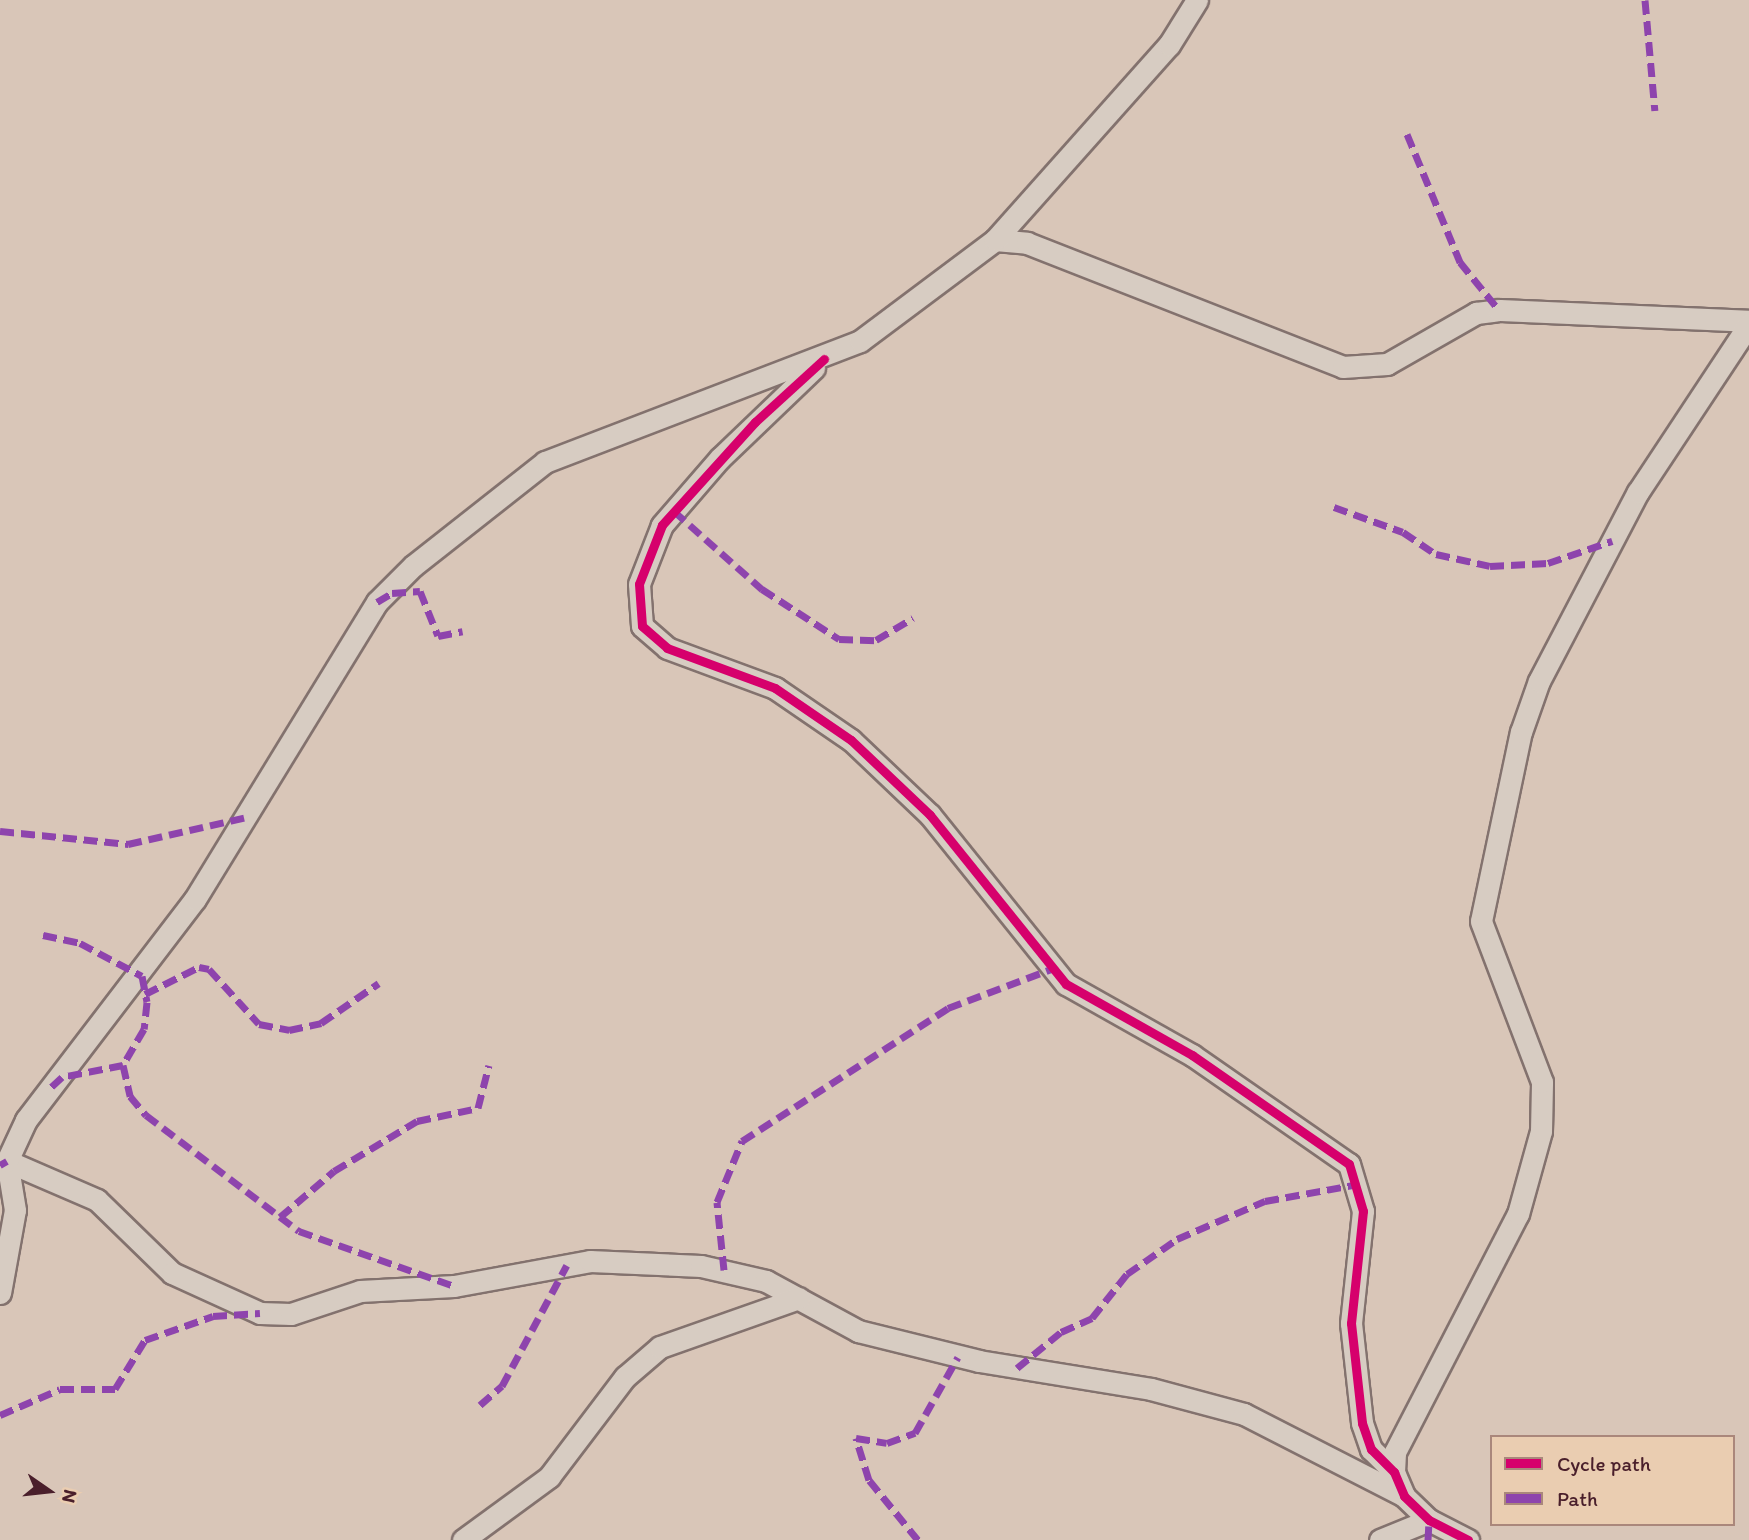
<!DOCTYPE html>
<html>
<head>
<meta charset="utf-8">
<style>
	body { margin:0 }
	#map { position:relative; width:1749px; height:1540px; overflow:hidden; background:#d9c6b8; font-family:Itim,sans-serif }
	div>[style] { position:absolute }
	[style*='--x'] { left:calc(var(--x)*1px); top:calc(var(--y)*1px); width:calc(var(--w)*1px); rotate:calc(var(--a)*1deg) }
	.roads { filter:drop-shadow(2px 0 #83726e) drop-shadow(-2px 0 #83726e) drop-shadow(0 2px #83726e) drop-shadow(0 -2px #83726e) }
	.minor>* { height:21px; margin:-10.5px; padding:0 10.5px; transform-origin:10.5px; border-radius:10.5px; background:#d7ccc2 }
	.quiet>* { height:7px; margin-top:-3.5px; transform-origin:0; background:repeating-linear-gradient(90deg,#8e44ad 0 14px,transparent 0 21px) }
	.cycleway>* { height:9px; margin:-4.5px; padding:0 4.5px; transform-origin:4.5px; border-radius:4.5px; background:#d6006c }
	span { translate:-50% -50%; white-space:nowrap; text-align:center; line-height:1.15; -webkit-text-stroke:5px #eacdb1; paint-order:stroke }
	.legend { position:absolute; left:1490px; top:1435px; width:245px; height:91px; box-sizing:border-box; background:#eacdb1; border:2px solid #aa877b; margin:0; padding:9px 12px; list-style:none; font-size:21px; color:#4a1f2b }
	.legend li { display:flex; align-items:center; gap:14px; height:35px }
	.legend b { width:35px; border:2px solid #aa877b }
	.north { position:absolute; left:14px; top:1456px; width:70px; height:70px; -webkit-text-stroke:5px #eacdb1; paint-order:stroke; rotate:104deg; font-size:19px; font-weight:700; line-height:28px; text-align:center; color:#4a1f2b }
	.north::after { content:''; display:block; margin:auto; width:24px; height:32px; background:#4a1f2b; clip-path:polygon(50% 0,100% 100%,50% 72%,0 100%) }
</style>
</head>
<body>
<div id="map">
	<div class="roads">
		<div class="minor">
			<i style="--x:995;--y:240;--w:32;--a:5"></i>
			<i style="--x:1027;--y:243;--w:339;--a:21.4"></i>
			<i style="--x:1343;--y:367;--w:44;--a:-3.9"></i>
			<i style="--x:1387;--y:364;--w:103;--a:-29.8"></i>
			<i style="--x:1476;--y:313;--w:23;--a:-7"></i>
			<i style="--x:1499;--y:310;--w:250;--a:2.5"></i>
			<i style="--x:814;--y:368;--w:130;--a:136.2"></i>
			<i style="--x:720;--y:458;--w:89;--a:130.9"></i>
			<i style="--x:662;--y:525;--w:63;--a:111.3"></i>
			<i style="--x:639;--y:584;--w:42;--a:85.9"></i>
			<i style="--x:642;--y:626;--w:33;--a:41"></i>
			<i style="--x:667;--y:648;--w:115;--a:20.3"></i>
			<i style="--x:775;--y:688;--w:92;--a:34.4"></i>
			<i style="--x:851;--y:740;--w:109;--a:43.5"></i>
			<i style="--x:930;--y:815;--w:217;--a:51.2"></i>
			<i style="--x:1066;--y:984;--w:145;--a:29.4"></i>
			<i style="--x:1192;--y:1055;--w:191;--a:34.8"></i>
			<i style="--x:1349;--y:1164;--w:49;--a:73.4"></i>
			<i style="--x:1363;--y:1211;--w:113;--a:96.1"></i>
			<i style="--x:1351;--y:1323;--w:101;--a:83.7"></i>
			<i style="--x:1362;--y:1423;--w:28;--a:71"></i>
			<i style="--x:1371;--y:1449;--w:33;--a:45"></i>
			<i style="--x:1394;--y:1472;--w:26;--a:67"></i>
			<i style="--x:1404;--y:1496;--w:35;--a:44"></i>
			<i style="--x:1429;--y:1520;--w:44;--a:27.1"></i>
			<i style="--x:7;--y:1161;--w:98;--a:23.4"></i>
			<i style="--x:97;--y:1200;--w:105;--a:44.2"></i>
			<i style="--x:172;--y:1273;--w:97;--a:24.4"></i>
			<i style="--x:260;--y:1313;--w:31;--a:2"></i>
			<i style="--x:291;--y:1314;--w:73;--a:-18.4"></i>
			<i style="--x:360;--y:1291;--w:94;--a:-3"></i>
			<i style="--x:454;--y:1286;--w:138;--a:-10.4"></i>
			<i style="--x:590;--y:1261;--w:111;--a:2.6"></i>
			<i style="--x:701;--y:1266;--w:67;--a:13"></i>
			<i style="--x:766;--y:1281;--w:105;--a:28.5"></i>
			<i style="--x:858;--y:1331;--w:125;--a:13.9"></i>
			<i style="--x:979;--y:1361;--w:174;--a:9.2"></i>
			<i style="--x:1151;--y:1389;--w:96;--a:15"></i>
			<i style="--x:1244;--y:1414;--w:180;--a:27.1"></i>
			<i style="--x:0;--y:1293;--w:84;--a:-79.8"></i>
			<i style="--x:15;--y:1210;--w:50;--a:-99.3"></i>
			<i style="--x:7;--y:1161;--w:45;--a:-65.1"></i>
			<i style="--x:26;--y:1120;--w:278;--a:-52.6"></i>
			<i style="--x:195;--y:899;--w:348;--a:-58.5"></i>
			<i style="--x:377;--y:602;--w:51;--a:-45"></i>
			<i style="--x:413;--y:566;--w:168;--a:-38.2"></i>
			<i style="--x:545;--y:462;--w:337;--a:-21"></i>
			<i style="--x:860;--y:341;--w:169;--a:-36.8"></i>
			<i style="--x:995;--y:240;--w:261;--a:-48.3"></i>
			<i style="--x:1169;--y:45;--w:53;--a:-58.1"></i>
			<i style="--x:1394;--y:1472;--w:20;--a:-87"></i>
			<i style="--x:1395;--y:1452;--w:268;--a:-62.7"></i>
			<i style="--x:1518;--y:1214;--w:86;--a:-74.5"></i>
			<i style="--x:1541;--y:1131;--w:49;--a:-88.8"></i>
			<i style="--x:1542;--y:1082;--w:172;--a:-110.8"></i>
			<i style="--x:1481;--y:921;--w:193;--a:-78.1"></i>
			<i style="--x:1521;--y:732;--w:54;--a:-70.6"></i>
			<i style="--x:1539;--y:681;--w:213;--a:-62.4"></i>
			<i style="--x:1638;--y:492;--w:201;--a:-56.5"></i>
			<i style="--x:463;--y:1540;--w:107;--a:-36.2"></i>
			<i style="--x:549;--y:1477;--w:126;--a:-52.8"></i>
			<i style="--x:625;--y:1377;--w:46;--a:-40.6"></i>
			<i style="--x:660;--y:1347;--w:147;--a:-19.4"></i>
			<i style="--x:1380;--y:1540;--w:53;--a:-22.2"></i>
		</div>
	</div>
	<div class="quiet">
		<i style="--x:1645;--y:0;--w:111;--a:84.9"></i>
		<i style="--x:1407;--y:134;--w:139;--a:67.5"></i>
		<i style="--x:1460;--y:262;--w:62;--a:50.9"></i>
		<i style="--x:1334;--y:507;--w:73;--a:19.9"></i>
		<i style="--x:1403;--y:532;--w:40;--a:34"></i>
		<i style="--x:1436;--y:554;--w:55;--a:12.5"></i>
		<i style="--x:1490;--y:566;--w:58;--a:-3"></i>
		<i style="--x:1548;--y:563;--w:68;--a:-19"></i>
		<i style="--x:674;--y:511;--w:118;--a:41.6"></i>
		<i style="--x:762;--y:589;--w:92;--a:33"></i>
		<i style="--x:839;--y:639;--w:37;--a:2"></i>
		<i style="--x:876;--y:640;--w:43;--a:-30.7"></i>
		<i style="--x:377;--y:602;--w:17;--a:-31"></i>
		<i style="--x:392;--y:593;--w:28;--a:-4"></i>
		<i style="--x:420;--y:591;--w:48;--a:68.2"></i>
		<i style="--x:438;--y:636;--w:25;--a:-11"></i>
		<i style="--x:0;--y:831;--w:129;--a:5.8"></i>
		<i style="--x:128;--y:844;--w:126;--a:-12.8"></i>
		<i style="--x:43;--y:935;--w:38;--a:12"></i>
		<i style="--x:80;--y:943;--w:70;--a:28"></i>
		<i style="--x:142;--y:976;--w:26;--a:79"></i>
		<i style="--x:147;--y:1002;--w:27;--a:96"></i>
		<i style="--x:144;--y:1029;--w:42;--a:120.3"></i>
		<i style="--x:123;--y:1065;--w:62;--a:168.9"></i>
		<i style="--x:62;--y:1077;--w:18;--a:137"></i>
		<i style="--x:145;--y:994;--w:60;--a:-26.6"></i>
		<i style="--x:199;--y:967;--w:10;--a:11"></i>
		<i style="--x:209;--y:969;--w:74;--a:47.7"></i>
		<i style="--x:259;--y:1024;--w:31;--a:11"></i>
		<i style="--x:289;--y:1030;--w:33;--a:-12"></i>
		<i style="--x:321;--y:1023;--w:70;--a:-34.6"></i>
		<i style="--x:123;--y:1065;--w:32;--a:77"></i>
		<i style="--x:130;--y:1096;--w:25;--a:50"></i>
		<i style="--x:146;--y:1115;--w:192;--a:37.2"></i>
		<i style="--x:299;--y:1231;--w:164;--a:19.5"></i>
		<i style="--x:0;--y:1165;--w:8;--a:-30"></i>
		<i style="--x:280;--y:1217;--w:71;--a:-40.4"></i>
		<i style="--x:334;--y:1171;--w:97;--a:-31.1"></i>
		<i style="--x:417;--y:1121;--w:62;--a:-12"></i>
		<i style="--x:478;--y:1108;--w:44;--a:-75.7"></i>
		<i style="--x:724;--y:1270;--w:68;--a:-95.9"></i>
		<i style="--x:717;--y:1202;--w:66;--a:-67.7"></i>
		<i style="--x:742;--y:1141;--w:245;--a:-32.8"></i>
		<i style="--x:948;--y:1008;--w:110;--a:-20.7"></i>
		<i style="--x:1017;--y:1368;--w:57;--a:-39.3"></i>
		<i style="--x:1061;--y:1332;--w:34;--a:-24"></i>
		<i style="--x:1092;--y:1318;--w:56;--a:-51.5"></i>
		<i style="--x:1127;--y:1274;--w:61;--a:-35"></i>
		<i style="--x:1177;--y:1239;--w:96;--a:-23.4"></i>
		<i style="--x:1265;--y:1201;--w:96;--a:-10.3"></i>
		<i style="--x:480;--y:1405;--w:29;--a:-41"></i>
		<i style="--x:502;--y:1386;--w:137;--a:-61.8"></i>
		<i style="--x:0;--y:1415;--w:65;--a:-23.4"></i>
		<i style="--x:60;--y:1389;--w:55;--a:0"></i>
		<i style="--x:115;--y:1389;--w:57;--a:-58.5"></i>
		<i style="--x:145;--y:1340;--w:72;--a:-19.4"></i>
		<i style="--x:213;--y:1316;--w:47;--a:-3.7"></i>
		<i style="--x:918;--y:1540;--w:77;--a:-129.2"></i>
		<i style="--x:869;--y:1480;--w:44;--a:-107.2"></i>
		<i style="--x:856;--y:1438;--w:31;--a:9"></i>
		<i style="--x:887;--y:1443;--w:30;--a:-20"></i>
		<i style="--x:915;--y:1433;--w:87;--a:-60.5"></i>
		<i style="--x:1428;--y:1540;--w:20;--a:-87"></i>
	</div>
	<div class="cycleway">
		<i style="--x:824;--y:359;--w:93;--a:137.6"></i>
		<i style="--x:755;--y:422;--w:139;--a:132.1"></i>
		<i style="--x:662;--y:525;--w:63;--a:111.3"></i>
		<i style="--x:639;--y:584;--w:42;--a:85.9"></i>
		<i style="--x:642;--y:626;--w:33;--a:41"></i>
		<i style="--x:667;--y:648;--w:115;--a:20.3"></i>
		<i style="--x:775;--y:688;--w:92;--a:34.4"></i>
		<i style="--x:851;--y:740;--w:109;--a:43.5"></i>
		<i style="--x:930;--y:815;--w:217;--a:51.2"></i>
		<i style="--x:1066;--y:984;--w:145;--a:29.4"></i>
		<i style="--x:1192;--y:1055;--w:191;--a:34.8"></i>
		<i style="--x:1349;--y:1164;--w:49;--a:73.4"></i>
		<i style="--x:1363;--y:1211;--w:113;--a:96.1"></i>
		<i style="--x:1351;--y:1323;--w:101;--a:83.7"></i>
		<i style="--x:1362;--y:1423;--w:28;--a:71"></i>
		<i style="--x:1371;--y:1449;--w:33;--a:45"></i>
		<i style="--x:1394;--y:1472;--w:26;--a:67"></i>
		<i style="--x:1404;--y:1496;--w:35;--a:44"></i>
		<i style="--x:1429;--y:1520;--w:44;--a:27.1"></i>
	</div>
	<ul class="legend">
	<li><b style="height:9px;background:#d6006c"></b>Cycle path</li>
	<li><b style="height:9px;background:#8e44ad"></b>Path</li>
	</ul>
	<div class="north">N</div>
</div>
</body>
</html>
